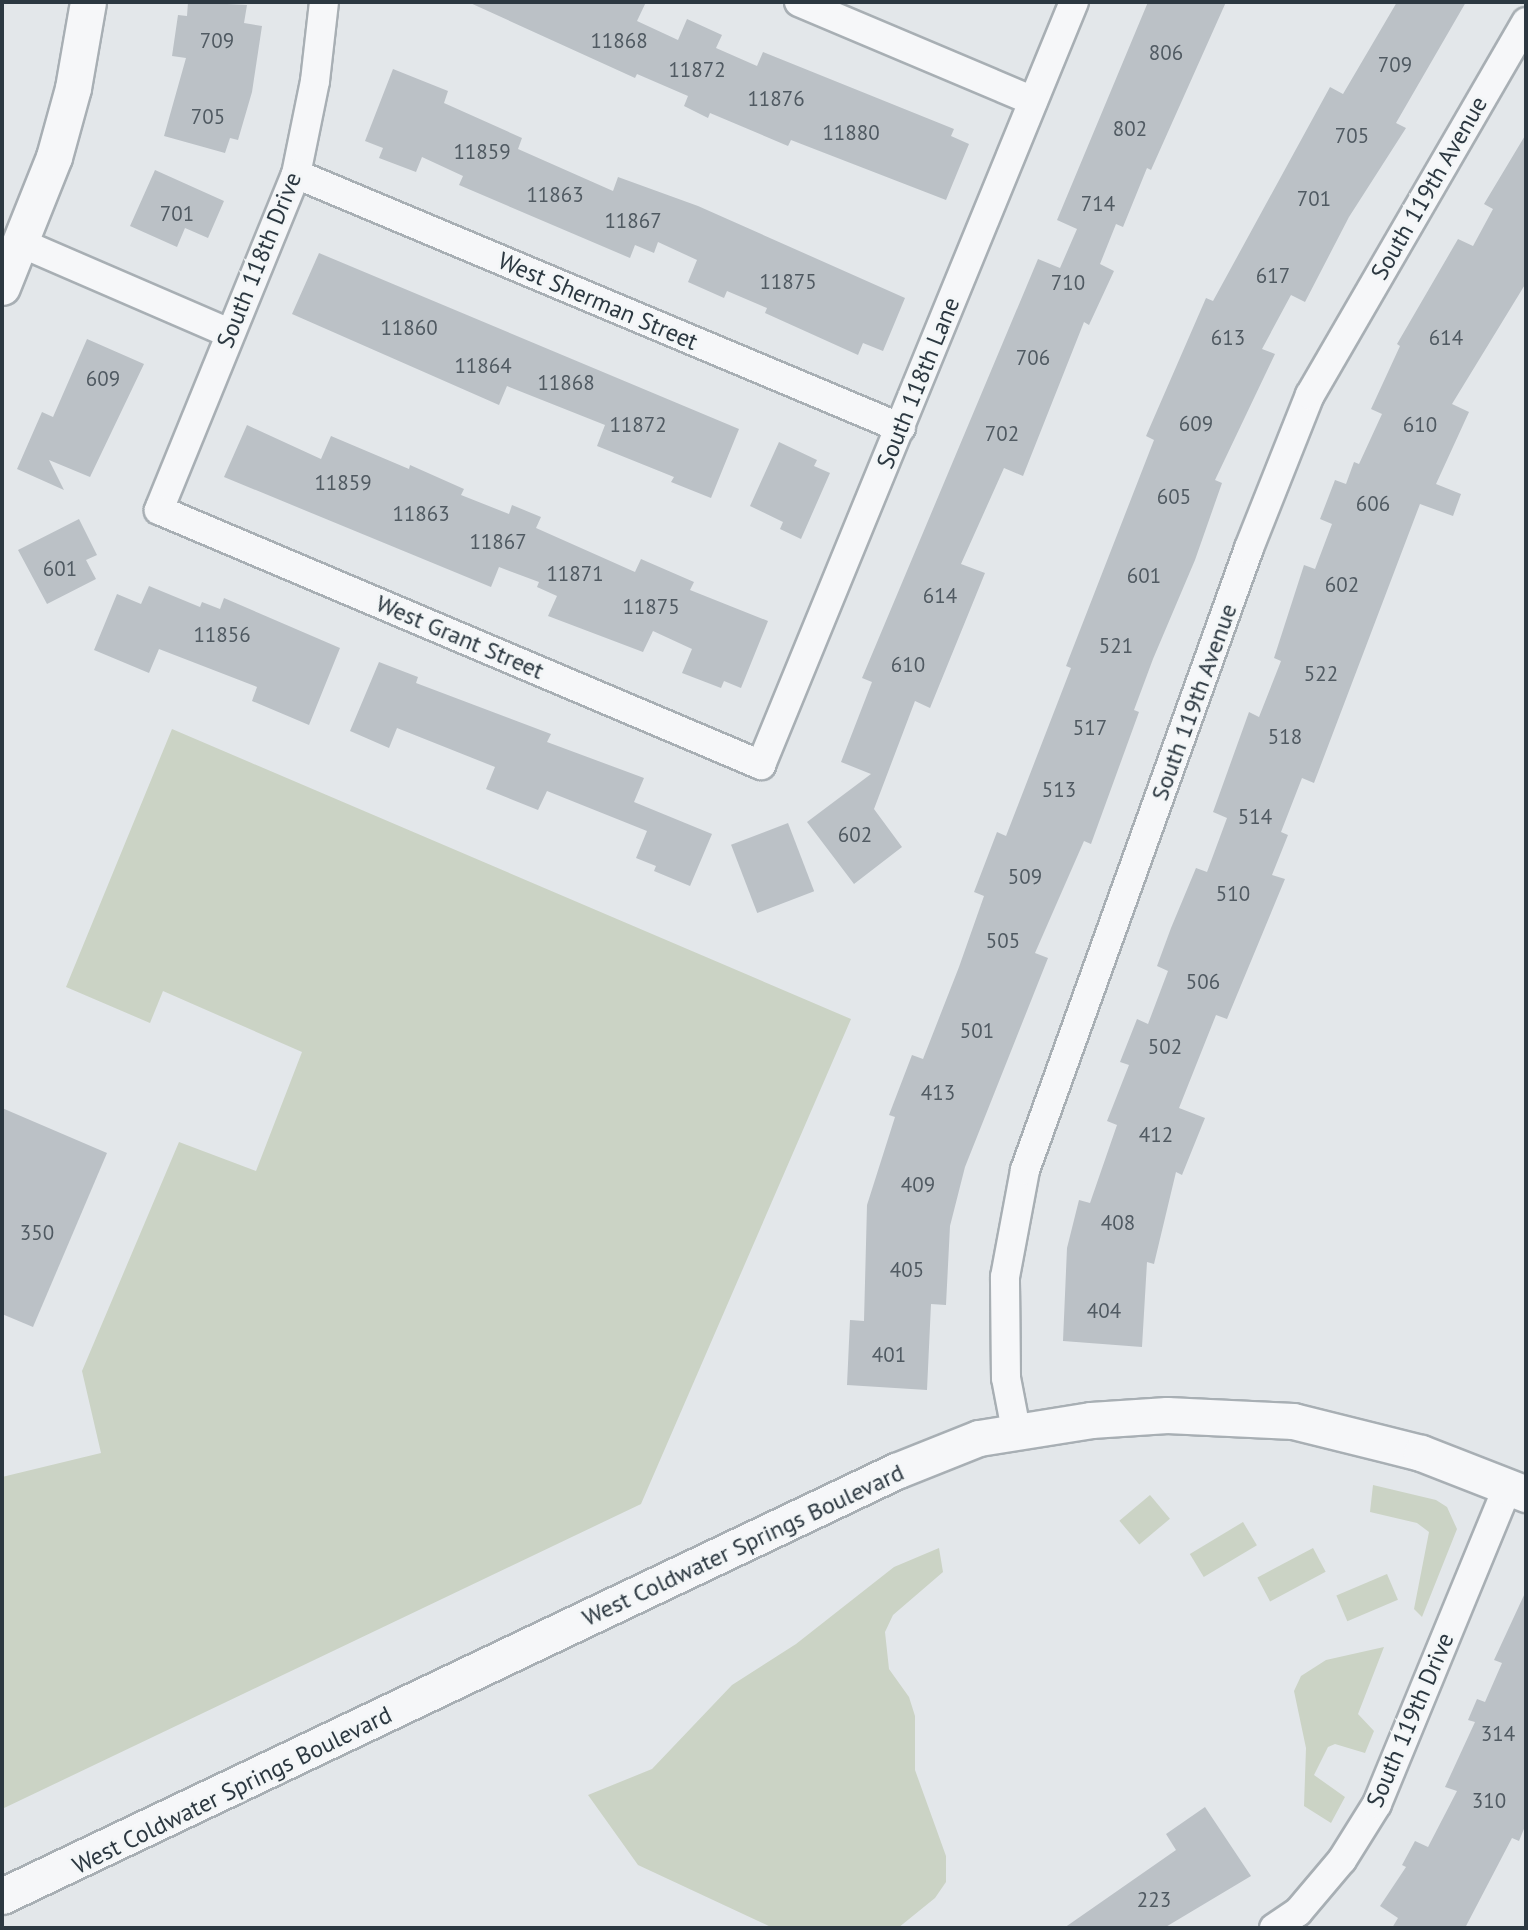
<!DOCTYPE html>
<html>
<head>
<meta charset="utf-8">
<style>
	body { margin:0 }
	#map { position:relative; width:1528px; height:1930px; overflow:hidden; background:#e3e7ea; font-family:"PT Sans",sans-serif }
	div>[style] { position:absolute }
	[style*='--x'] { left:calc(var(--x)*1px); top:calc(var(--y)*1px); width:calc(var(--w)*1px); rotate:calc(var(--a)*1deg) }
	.green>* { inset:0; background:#cbd3c5; transform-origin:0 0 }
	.building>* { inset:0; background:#bbc1c6; transform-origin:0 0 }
	.roads { filter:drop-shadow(2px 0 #a8afb4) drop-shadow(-2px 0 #a8afb4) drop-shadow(0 2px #a8afb4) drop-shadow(0 -2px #a8afb4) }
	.minor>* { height:28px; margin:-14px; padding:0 14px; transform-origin:14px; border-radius:14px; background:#f6f7f9 }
	.tertiary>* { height:35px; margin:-17.5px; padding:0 17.5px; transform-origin:17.5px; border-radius:17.5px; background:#f6f7f9 }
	span { translate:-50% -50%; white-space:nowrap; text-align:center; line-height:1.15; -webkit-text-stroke:5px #f3f6f7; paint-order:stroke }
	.number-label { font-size:21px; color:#505a62 }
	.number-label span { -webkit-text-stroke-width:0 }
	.street-label { font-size:24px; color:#2c3841 }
	.frame { position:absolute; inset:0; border:4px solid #2c3841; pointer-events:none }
</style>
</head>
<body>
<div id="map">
	<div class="green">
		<i style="clip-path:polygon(172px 729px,851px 1019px,641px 1504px,2px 1809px,2px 1477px,101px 1453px,82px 1371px,179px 1142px,256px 1171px,302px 1052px,163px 991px,150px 1023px,66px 987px)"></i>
		<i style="clip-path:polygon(1373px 1485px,1436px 1500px,1447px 1507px,1457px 1529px,1422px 1617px,1414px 1609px,1429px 1532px,1417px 1523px,1370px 1512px)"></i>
		<i style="left:1150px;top:1495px;width:31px;height:40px;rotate:50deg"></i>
		<i style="left:1243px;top:1522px;width:27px;height:62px;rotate:59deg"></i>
		<i style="clip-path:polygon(939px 1548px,943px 1572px,893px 1615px,885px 1632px,889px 1669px,909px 1697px,915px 1716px,915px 1770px,946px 1856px,946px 1882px,935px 1898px,898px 1928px,773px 1928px,638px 1865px,588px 1795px,652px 1769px,732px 1685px,796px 1644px,894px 1567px)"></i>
		<i style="left:1313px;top:1548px;width:27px;height:63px;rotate:62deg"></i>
		<i style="left:1387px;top:1574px;width:28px;height:55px;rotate:67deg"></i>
		<i style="clip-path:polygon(1384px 1647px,1358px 1714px,1374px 1731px,1365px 1753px,1335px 1744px,1328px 1747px,1314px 1775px,1345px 1797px,1331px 1823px,1304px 1806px,1306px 1748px,1294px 1691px,1301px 1676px,1326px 1660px)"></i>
	</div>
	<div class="building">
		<i style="clip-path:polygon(188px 2px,247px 5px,244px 23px,262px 26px,252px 92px,238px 140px,230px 138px,225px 153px,164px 136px,186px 58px,172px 56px,178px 15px,187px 16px)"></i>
		<i style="clip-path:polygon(468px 2px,646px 2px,637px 21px,678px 40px,687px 19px,722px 35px,716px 48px,757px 66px,763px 52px,954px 129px,951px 136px,969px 144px,946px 200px,791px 140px,788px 146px,710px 113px,708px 118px,684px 106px,688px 96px,637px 74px,635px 78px)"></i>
		<i style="clip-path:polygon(1148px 2px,1226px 2px,1151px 170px,1147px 168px,1123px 227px,1116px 224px,1100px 264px,1114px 271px,1089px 325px,1084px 322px,1023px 476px,1004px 468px,961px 564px,985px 573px,930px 708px,915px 701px,874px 809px,902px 847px,854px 884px,807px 822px,871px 774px,841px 762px,872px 682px,862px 678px,1038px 259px,1060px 268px,1077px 229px,1057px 220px)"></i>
		<i style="clip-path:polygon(1397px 2px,1466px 2px,1396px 123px,1406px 128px,1349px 217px,1305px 302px,1291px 295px,1262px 349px,1275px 354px,1215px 480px,1222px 483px,1195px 560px,1153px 659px,1134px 710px,1139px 712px,1091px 844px,1084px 841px,1035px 953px,1048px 958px,965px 1167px,950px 1226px,946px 1305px,931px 1304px,927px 1390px,847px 1385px,850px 1320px,864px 1321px,867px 1205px,895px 1117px,889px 1115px,912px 1055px,923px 1059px,959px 967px,984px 896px,974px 892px,997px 832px,1006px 836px,1071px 668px,1066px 666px,1154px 440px,1146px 436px,1206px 298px,1213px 301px,1330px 87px,1343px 94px)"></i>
		<i style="clip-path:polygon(393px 69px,448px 91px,444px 103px,522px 138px,518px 149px,613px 191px,618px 177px,698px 206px,905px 298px,883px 351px,863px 343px,858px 355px,765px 313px,767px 308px,727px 291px,724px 298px,688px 282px,697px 260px,658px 242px,654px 253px,635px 245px,630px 258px,459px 185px,463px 176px,422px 157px,416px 172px,379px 158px,383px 148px,365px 141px)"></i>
		<i style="clip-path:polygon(1526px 134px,1526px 283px,1452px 404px,1469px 412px,1436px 484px,1461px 494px,1453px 516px,1420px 504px,1314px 783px,1302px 778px,1281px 832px,1288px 835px,1272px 875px,1285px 879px,1227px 1019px,1216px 1015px,1179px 1108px,1205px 1118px,1182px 1175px,1176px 1172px,1154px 1264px,1147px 1262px,1142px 1347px,1063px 1341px,1067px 1248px,1079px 1200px,1090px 1203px,1117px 1125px,1107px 1121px,1129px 1065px,1120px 1062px,1137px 1019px,1148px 1024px,1168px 971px,1157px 966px,1171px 928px,1196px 868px,1207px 872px,1227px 818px,1213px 812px,1249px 712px,1259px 717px,1281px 661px,1274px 658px,1304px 565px,1315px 569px,1332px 524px,1320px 519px,1335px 480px,1346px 484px,1354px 462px,1359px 464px,1382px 414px,1371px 409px,1400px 346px,1397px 344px,1458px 239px,1473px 246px,1493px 209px,1484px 204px)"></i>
		<i style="clip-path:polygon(155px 170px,224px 201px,208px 238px,185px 228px,177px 247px,130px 226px)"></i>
		<i style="clip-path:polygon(319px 253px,739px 429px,711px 498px,671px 482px,674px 477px,597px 446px,605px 425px,507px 386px,499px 405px,292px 314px)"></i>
		<i style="clip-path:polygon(87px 339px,144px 364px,90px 477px,49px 460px,64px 490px,17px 469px,42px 412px,53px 417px)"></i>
		<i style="clip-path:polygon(247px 425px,321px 459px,331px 436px,409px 469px,410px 465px,464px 489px,461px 495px,509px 514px,512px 505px,541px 517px,536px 528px,635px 572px,641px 559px,694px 582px,690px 590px,768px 621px,741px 688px,724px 681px,721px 688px,682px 673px,692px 649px,653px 631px,643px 652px,548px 616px,557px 596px,537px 587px,539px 582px,499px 567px,491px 587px,224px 477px)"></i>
		<i style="clip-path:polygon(779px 442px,817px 460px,814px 466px,830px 473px,801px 539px,780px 529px,783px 522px,750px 506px)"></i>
		<i style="clip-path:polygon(79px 519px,97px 555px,86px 560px,96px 579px,47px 604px,18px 550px)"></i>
		<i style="clip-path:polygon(149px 586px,200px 607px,202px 602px,220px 609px,224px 598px,340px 648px,309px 725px,252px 701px,257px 687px,159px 649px,149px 673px,94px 650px,117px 594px,141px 604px)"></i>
		<i style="clip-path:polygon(379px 662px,418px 677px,416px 683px,551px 734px,547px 742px,644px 778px,634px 802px,712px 834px,690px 886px,654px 871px,656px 866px,636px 858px,647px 831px,547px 791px,538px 810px,486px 789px,495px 767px,397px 728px,389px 748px,350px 731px)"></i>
		<i style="left:788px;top:823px;width:73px;height:61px;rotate:69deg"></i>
		<i style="clip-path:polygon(2px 1108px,107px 1153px,33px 1327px,2px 1314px)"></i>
		<i style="clip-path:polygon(1525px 1593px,1526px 1824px,1519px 1841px,1512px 1838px,1465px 1928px,1392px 1928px,1398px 1918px,1380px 1906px,1406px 1867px,1402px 1865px,1415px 1841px,1428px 1847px,1457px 1791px,1445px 1787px,1475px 1722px,1468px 1720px,1477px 1699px,1485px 1702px,1502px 1663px,1494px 1660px)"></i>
		<i style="clip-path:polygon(1205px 1807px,1251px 1876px,1164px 1928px,1064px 1928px,1176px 1850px,1166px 1834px)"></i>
	</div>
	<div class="roads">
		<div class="minor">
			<i style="--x:324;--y:2;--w:80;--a:96.5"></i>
			<i style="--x:315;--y:81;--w:95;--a:101.5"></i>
			<i style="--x:296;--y:174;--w:363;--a:112.2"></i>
			<i style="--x:159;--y:510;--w:654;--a:22.96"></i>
			<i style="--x:761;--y:765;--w:825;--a:-67.7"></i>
			<i style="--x:799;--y:2;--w:254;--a:22.9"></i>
			<i style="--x:296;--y:174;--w:656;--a:22.77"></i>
			<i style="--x:21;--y:243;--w:227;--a:23.4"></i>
			<i style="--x:1016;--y:1430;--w:53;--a:-100.9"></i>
			<i style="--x:1006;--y:1378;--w:101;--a:-90.6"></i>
			<i style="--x:1005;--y:1277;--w:109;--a:-79.4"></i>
			<i style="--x:1025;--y:1170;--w:661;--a:-70.19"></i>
			<i style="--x:1249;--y:548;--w:165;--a:-68.3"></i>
			<i style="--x:1310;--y:395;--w:431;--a:-59.9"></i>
			<i style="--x:1274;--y:1928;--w:29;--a:-34"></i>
			<i style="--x:1298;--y:1912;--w:68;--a:-49.8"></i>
			<i style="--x:1342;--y:1860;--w:66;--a:-58"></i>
			<i style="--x:1377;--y:1804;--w:344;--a:-67.6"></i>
		</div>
		<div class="tertiary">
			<i style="--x:2;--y:287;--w:140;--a:-68.2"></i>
			<i style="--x:54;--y:157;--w:72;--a:-74.6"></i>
			<i style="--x:73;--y:88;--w:87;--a:-80.1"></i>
			<i style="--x:2;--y:1896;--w:990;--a:-25.43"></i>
			<i style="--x:896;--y:1471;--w:89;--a:-21.7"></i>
			<i style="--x:979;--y:1438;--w:113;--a:-9.1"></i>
			<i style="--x:1091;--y:1420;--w:76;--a:-3.8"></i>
			<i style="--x:1167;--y:1415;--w:126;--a:2.7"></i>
			<i style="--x:1293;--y:1421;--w:132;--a:14"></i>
			<i style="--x:1421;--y:1453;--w:113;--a:21.3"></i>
		</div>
	</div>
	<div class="number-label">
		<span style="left:217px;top:41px">709</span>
		<span style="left:619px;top:41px">11868</span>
		<span style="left:1166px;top:53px">806</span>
		<span style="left:1395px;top:65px">709</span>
		<span style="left:697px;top:70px">11872</span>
		<span style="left:776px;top:99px">11876</span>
		<span style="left:208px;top:117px">705</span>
		<span style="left:1130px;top:129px">802</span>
		<span style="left:851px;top:133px">11880</span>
		<span style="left:1352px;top:136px">705</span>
		<span style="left:482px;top:152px">11859</span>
		<span style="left:555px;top:195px">11863</span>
		<span style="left:1314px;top:199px">701</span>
		<span style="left:1098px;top:204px">714</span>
		<span style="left:177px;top:214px">701</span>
		<span style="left:633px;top:221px">11867</span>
		<span style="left:1273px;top:276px">617</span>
		<span style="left:788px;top:282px">11875</span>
		<span style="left:1068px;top:283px">710</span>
		<span style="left:409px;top:328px">11860</span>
		<span style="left:1228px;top:338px">613</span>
		<span style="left:1446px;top:338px">614</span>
		<span style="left:1033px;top:358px">706</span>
		<span style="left:483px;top:366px">11864</span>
		<span style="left:103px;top:379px">609</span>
		<span style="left:566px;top:383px">11868</span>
		<span style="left:1196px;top:424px">609</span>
		<span style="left:638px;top:425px">11872</span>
		<span style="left:1420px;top:425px">610</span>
		<span style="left:1002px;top:434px">702</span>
		<span style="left:343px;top:483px">11859</span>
		<span style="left:1174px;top:497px">605</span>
		<span style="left:1373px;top:504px">606</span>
		<span style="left:421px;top:514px">11863</span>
		<span style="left:498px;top:542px">11867</span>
		<span style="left:60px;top:569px">601</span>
		<span style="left:575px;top:574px">11871</span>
		<span style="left:1144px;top:576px">601</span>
		<span style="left:1342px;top:585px">602</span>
		<span style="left:940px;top:596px">614</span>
		<span style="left:651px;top:607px">11875</span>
		<span style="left:222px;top:635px">11856</span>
		<span style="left:1116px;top:646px">521</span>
		<span style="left:908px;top:665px">610</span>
		<span style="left:1321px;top:674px">522</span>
		<span style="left:1090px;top:728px">517</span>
		<span style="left:1285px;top:737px">518</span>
		<span style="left:1059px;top:790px">513</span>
		<span style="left:1255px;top:817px">514</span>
		<span style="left:855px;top:835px">602</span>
		<span style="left:1025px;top:877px">509</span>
		<span style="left:1233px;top:894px">510</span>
		<span style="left:1003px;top:941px">505</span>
		<span style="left:1203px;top:982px">506</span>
		<span style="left:977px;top:1031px">501</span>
		<span style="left:1165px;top:1047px">502</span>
		<span style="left:938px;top:1093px">413</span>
		<span style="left:1156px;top:1135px">412</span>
		<span style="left:918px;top:1185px">409</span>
		<span style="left:1118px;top:1223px">408</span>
		<span style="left:37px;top:1233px">350</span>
		<span style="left:907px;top:1270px">405</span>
		<span style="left:1104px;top:1311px">404</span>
		<span style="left:889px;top:1355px">401</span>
		<span style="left:1498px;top:1734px">314</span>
		<span style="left:1489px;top:1801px">310</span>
		<span style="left:1154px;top:1900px">223</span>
	</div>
	<div class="street-label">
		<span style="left:1429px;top:188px;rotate:-60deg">South 119th Avenue</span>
		<span style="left:259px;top:260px;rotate:-68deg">South 118th Drive</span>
		<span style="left:598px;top:301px;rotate:23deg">West Sherman Street</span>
		<span style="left:918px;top:383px;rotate:-68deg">South 118th Lane</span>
		<span style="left:460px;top:637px;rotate:23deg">West Grant Street</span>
		<span style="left:1194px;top:702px;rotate:-70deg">South 119th Avenue</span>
		<span style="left:743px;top:1545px;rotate:-25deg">West Coldwater Springs Boulevard</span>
		<span style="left:1410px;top:1720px;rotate:-67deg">South 119th Drive</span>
		<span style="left:232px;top:1790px;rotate:-26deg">West Coldwater Springs Boulevard</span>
	</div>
	<div class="frame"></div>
</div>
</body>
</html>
